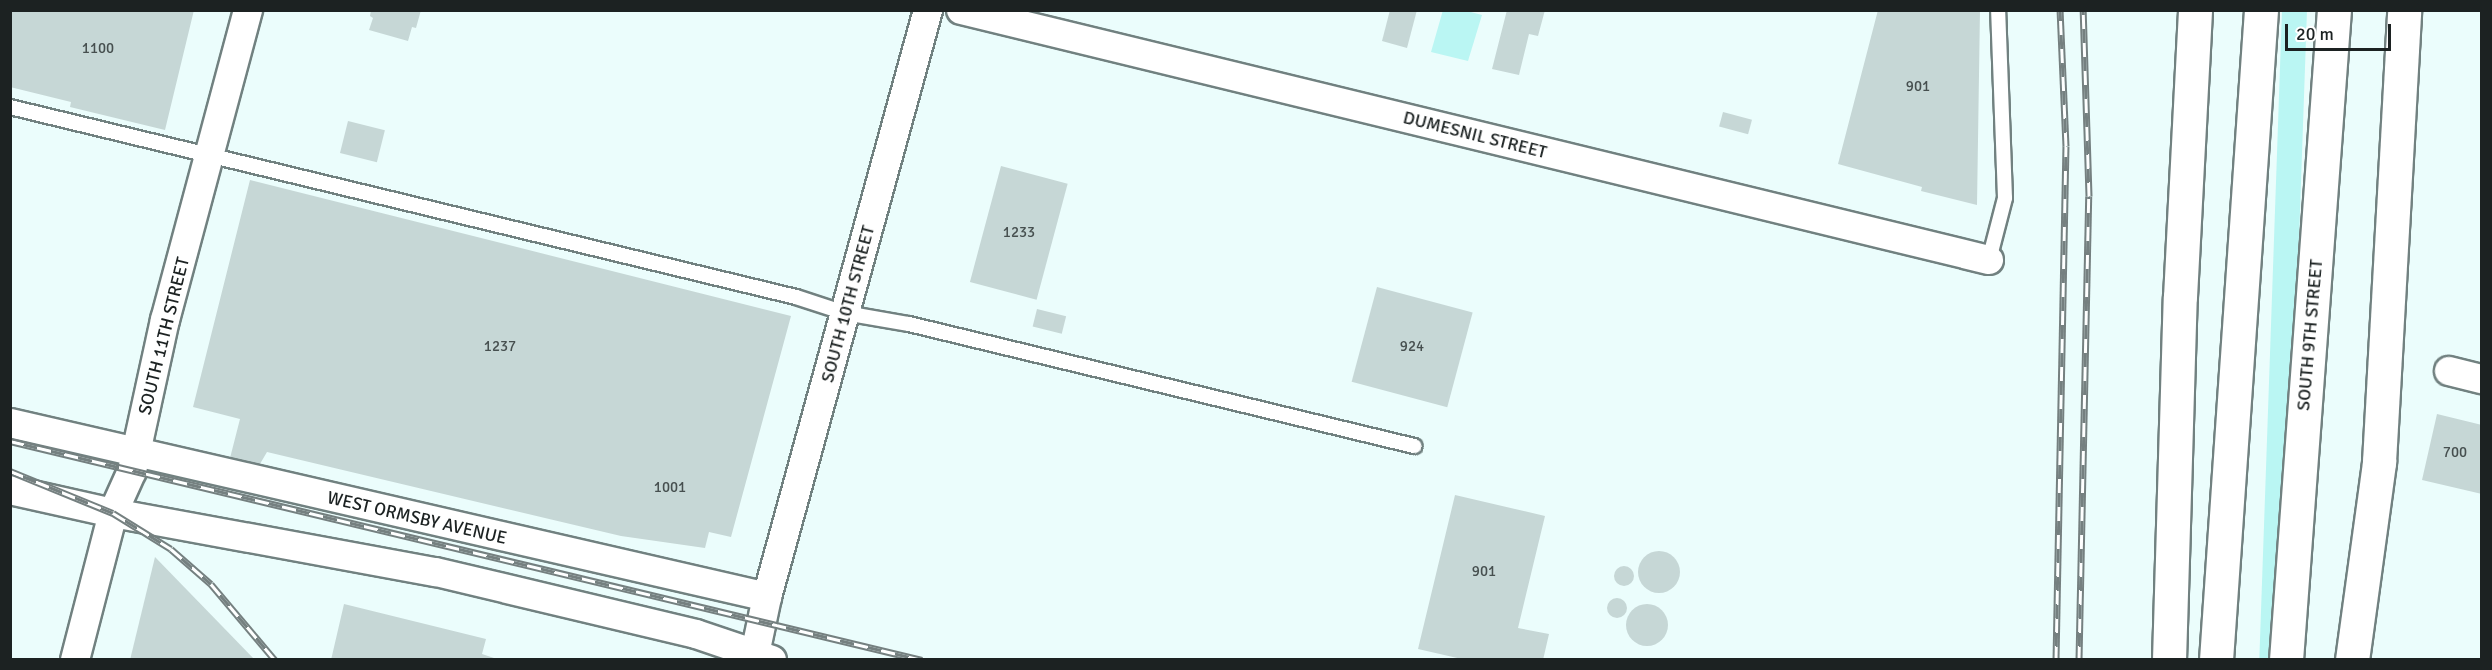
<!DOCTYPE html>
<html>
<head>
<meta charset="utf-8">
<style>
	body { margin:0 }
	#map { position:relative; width:2492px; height:670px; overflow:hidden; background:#ebfdfc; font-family:Signika,sans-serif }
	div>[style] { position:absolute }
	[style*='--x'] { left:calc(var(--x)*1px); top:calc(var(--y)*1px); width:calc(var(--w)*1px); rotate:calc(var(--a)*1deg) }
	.green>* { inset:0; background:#baf6f3; transform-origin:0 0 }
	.building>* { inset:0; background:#c6d7d6; transform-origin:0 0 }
	.round { border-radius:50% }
	.roads { filter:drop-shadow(2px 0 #718180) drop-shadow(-2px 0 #718180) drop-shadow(0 2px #718180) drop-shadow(0 -2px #718180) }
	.service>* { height:14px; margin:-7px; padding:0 7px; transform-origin:7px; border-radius:7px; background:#fff }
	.minor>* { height:28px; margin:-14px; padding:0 14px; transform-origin:14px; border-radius:14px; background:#fff }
	.primary>* { height:33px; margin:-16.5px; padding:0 16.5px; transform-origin:16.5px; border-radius:16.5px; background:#fff }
	.rail>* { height:7px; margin-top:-3.5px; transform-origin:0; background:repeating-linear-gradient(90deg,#fff 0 14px,#758080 0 28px); box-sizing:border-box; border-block:2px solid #758080 }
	span { translate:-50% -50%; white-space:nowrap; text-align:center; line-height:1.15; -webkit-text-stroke:6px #fff; paint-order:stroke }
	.number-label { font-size:15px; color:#464f4f }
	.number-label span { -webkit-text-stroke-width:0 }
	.street-label { font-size:18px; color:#1c2222 }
	.frame { position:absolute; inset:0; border:12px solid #1c2222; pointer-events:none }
	.scale { position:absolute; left:2285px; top:24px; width:106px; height:27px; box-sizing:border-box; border:3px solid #1c2222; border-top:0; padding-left:8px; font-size:18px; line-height:21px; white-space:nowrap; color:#1c2222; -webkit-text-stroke:4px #fff; paint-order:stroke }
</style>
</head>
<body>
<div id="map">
	<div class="green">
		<i style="clip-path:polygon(1443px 10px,1467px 11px,1482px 15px,1468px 61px,1431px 52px)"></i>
		<i style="left:2282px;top:10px;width:25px;height:651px;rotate:2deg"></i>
	</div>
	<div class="building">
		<i style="clip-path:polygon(10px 10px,194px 10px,165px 130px,70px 107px,71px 102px,10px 87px)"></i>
		<i style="clip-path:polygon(371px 10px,421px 10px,416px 28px,412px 27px,408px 41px,369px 30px,373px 18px,370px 16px)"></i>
		<i style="clip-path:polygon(1390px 10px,1417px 10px,1407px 48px,1382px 41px)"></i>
		<i style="clip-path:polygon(1507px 10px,1545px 10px,1538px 36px,1529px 34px,1519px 75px,1492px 69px)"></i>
		<i style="clip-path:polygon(1878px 10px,1980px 10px,1977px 205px,1921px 191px,1922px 187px,1838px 164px)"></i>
		<i style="left:1723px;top:112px;width:30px;height:15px;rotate:15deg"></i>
		<i style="left:348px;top:121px;width:38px;height:33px;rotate:14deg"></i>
		<i style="left:1001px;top:166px;width:69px;height:120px;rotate:15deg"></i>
		<i style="clip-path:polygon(250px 180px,791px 316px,731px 537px,709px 532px,705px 548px,621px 536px,267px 452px,257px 469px,229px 462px,240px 419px,193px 407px)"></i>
		<i style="left:1377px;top:287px;width:99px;height:98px;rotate:15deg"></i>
		<i style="left:1037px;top:309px;width:30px;height:18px;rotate:14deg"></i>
		<i style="clip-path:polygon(2437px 414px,2482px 425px,2482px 494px,2422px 480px)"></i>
		<i style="clip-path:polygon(1455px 495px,1545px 516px,1518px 628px,1549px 634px,1543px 660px,1466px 660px,1418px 649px)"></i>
		<i class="round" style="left:1638px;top:551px;width:42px;height:42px"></i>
		<i style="clip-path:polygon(155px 557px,255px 660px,130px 660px)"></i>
		<i class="round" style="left:1614px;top:566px;width:20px;height:20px"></i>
		<i class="round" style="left:1607px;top:598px;width:20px;height:20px"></i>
		<i style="clip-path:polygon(344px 604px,486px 639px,482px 654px,500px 660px,331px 660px)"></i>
		<i class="round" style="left:1626px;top:604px;width:42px;height:42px"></i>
	</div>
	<div class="roads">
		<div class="service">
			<i style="--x:10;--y:107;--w:809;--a:13.59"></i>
			<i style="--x:796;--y:297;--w:52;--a:18.1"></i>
			<i style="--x:845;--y:313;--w:65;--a:9.8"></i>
			<i style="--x:909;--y:324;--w:520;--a:13.58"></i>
			<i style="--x:1989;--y:260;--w:64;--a:-75.5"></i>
			<i style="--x:2005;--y:198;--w:188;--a:-92.1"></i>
		</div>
		<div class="minor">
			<i style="--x:961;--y:10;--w:1058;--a:13.67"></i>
			<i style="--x:2449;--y:371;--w:34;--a:14"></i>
			<i style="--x:10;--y:423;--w:777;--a:12.94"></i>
			<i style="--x:10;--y:490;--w:106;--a:12.6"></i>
			<i style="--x:113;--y:513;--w:328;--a:10.4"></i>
			<i style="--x:436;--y:572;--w:267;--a:13.4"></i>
			<i style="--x:696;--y:634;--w:62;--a:18.7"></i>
			<i style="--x:75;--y:660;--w:152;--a:-75.5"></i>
			<i style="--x:113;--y:513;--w:46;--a:-65.7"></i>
			<i style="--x:132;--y:471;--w:155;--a:-77.7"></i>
			<i style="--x:165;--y:320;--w:321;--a:-75"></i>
			<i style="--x:772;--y:660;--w:18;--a:-161"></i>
			<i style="--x:755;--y:654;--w:58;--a:-78.1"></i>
			<i style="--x:767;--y:597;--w:609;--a:-74.66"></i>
		</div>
		<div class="primary">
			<i style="--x:2169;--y:660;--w:363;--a:-88.3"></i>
			<i style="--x:2180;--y:297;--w:287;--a:-87"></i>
			<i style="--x:2216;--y:660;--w:652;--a:-86.04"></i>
			<i style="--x:2286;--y:660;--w:652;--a:-85.78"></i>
			<i style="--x:2352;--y:660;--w:200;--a:-82.2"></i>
			<i style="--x:2379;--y:462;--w:453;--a:-86.8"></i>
		</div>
	</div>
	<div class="rail">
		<i style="--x:10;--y:441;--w:938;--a:13.5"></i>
		<i style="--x:10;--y:471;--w:111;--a:22.2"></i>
		<i style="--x:113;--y:513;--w:68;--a:31.8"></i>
		<i style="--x:171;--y:549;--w:53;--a:41.2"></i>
		<i style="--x:211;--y:584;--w:99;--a:49.9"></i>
		<i style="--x:2056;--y:660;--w:514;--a:-88.89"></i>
		<i style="--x:2066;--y:146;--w:136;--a:-92.5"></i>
		<i style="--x:2079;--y:660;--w:464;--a:-88.8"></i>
		<i style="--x:2089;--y:196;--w:186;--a:-91.8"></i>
	</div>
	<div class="number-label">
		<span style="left:98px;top:49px">1100</span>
		<span style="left:1918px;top:87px">901</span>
		<span style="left:1019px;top:233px">1233</span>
		<span style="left:500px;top:347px">1237</span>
		<span style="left:1412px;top:347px">924</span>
		<span style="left:2455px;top:453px">700</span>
		<span style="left:670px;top:488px">1001</span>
		<span style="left:1484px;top:572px">901</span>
	</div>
	<div class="street-label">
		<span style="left:1475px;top:135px;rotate:14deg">DUMESNIL STREET</span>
		<span style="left:848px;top:304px;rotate:-75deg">SOUTH 10TH STREET</span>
		<span style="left:2310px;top:335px;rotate:-85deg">SOUTH 9TH STREET</span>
		<span style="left:164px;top:336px;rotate:-76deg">SOUTH 11TH STREET</span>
		<span style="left:417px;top:518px;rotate:13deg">WEST ORMSBY AVENUE</span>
	</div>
	<div class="frame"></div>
	<div class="scale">20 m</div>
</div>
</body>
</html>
